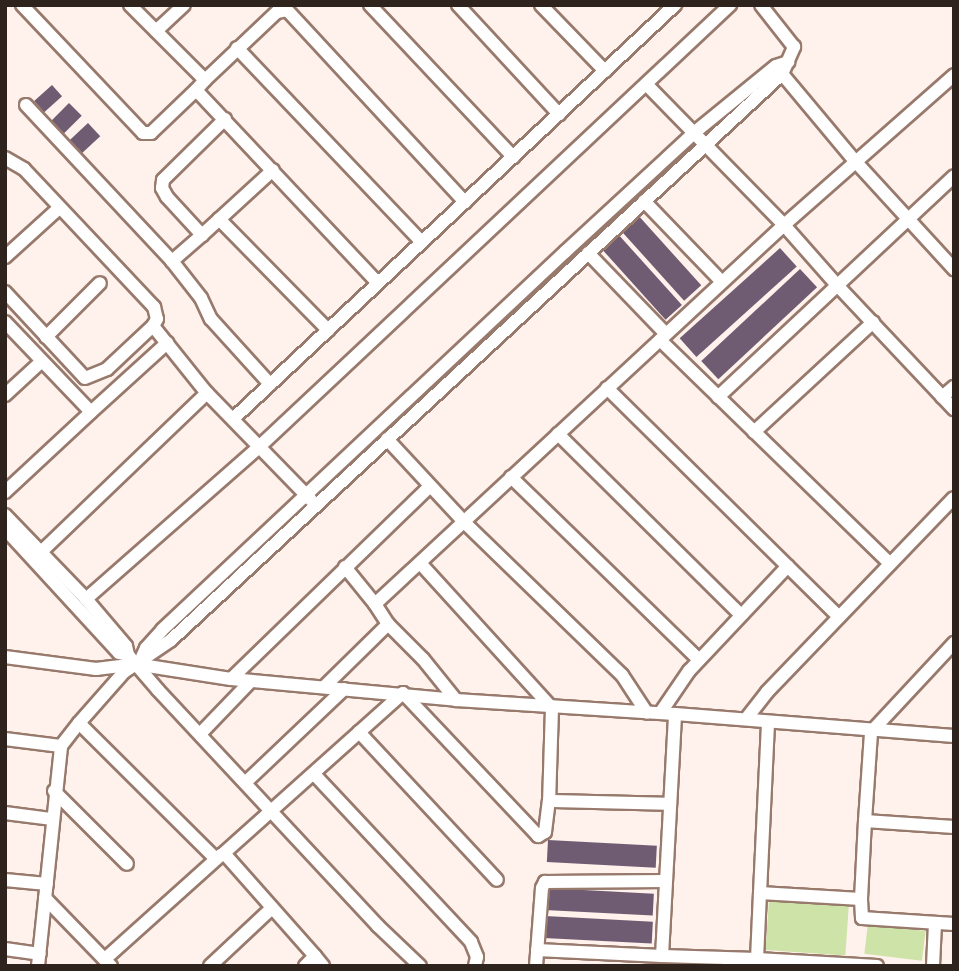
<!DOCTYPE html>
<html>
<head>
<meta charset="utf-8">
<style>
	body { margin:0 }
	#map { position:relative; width:959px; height:971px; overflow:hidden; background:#fff1eb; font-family:"Open Sans",sans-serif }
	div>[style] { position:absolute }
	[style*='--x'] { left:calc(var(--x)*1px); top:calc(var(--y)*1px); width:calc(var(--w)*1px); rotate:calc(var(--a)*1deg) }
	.green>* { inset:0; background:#cee3a7; transform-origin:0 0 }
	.building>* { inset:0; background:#6f5c72; transform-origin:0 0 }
	.roads { filter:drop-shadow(2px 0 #987a6d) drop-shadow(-2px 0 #987a6d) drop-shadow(0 2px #987a6d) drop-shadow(0 -2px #987a6d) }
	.minor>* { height:12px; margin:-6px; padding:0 6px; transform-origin:6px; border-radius:6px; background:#fff }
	span { translate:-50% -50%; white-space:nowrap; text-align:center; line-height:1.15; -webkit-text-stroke:7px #fff1eb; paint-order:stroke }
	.frame { position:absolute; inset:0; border:7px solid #2f231e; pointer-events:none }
</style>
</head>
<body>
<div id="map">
	<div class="green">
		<i style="left:769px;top:900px;width:80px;height:50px;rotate:4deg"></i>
		<i style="left:868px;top:924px;width:58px;height:30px;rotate:7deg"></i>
	</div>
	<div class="building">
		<i style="left:52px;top:85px;width:15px;height:24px;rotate:48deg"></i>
		<i style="left:69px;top:103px;width:18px;height:26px;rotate:45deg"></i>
		<i style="left:88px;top:123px;width:18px;height:27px;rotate:47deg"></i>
		<i style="left:637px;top:214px;width:96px;height:23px;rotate:48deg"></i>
		<i style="left:617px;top:233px;width:97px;height:22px;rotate:48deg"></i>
		<i style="left:780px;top:248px;width:25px;height:135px;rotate:48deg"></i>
		<i style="left:800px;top:269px;width:25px;height:135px;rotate:47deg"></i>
		<i style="left:548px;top:840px;width:109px;height:22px;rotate:3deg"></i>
		<i style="left:546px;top:888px;width:108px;height:22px;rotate:3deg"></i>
		<i style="left:545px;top:916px;width:108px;height:22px;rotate:3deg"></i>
	</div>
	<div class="roads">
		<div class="minor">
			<i style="--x:22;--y:5;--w:176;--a:46.6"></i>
			<i style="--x:143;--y:133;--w:8;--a:0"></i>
			<i style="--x:151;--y:133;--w:62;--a:-43.7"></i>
			<i style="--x:130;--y:5;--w:106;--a:45"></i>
			<i style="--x:205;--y:80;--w:13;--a:132"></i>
			<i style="--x:196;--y:90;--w:265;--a:46.7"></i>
			<i style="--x:370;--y:5;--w:209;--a:46.7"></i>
			<i style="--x:458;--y:5;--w:149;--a:47.2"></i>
			<i style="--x:541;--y:5;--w:92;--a:45.9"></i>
			<i style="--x:156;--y:31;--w:38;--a:-43"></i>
			<i style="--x:237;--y:48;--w:268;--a:46.4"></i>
			<i style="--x:778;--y:69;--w:120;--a:50.1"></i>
			<i style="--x:855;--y:161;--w:147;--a:47.5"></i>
			<i style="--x:205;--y:80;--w:99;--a:-43.4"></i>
			<i style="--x:277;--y:12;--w:10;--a:-11"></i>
			<i style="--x:287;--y:10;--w:262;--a:47.2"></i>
			<i style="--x:646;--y:84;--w:197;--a:45.6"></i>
			<i style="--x:784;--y:225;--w:79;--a:48.6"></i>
			<i style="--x:836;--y:284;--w:172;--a:46.7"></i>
			<i style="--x:26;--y:105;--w:214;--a:46.9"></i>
			<i style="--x:225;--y:119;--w:87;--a:135.5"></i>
			<i style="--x:163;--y:180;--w:8;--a:97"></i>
			<i style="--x:162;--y:188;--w:10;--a:61"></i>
			<i style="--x:167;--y:197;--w:52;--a:47.4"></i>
			<i style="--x:202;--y:235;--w:96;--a:-42.5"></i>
			<i style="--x:5;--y:158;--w:22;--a:30"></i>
			<i style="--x:24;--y:169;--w:190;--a:46.7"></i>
			<i style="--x:154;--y:307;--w:12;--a:76"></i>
			<i style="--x:157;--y:319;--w:8;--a:120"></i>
			<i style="--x:644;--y:201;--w:112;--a:46.1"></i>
			<i style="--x:219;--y:219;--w:156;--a:45.5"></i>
			<i style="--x:202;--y:235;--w:40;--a:139"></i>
			<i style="--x:172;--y:261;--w:47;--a:51.9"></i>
			<i style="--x:201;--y:298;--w:23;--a:65"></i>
			<i style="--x:211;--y:319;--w:88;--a:47.8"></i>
			<i style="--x:588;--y:253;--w:112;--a:46.1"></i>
			<i style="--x:5;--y:257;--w:73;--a:-42.2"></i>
			<i style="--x:5;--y:292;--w:117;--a:47.1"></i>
			<i style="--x:85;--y:378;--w:24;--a:-22"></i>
			<i style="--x:107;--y:369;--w:63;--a:-43.1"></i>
			<i style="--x:153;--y:326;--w:83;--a:51.3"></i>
			<i style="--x:205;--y:391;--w:152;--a:45.8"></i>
			<i style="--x:5;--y:322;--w:124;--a:46.3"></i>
			<i style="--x:91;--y:412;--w:103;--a:-42.2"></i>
			<i style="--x:46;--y:337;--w:76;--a:-45"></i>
			<i style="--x:660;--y:340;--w:321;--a:44.2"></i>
			<i style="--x:607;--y:388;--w:326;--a:44.6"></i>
			<i style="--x:5;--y:395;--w:50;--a:-42.6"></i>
			<i style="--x:718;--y:397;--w:323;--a:-43.1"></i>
			<i style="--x:942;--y:397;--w:16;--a:-40"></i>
			<i style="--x:233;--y:419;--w:606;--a:-43.13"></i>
			<i style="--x:754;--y:432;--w:162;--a:-42.7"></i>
			<i style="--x:558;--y:434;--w:257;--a:44.7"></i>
			<i style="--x:387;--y:439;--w:113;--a:47.1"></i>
			<i style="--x:464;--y:522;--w:220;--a:44.1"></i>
			<i style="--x:622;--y:675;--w:45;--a:56.7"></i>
			<i style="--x:511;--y:477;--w:262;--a:44.2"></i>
			<i style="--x:5;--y:492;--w:117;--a:-42.9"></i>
			<i style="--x:5;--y:515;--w:117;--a:46"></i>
			<i style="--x:86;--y:599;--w:62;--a:49.6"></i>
			<i style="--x:126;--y:646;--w:9;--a:77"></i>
			<i style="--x:128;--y:655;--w:46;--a:49.4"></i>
			<i style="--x:158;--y:690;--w:323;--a:47"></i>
			<i style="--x:378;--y:926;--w:58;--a:43.6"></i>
			<i style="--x:5;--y:529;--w:168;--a:47.4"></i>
			<i style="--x:119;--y:653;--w:9;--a:13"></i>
			<i style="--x:41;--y:552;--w:230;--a:-43.8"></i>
			<i style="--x:420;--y:563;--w:196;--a:47.7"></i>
			<i style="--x:552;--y:708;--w:93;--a:91.8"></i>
			<i style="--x:549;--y:801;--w:121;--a:1.4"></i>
			<i style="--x:345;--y:567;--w:48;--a:51"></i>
			<i style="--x:86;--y:599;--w:232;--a:-41.3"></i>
			<i style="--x:260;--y:446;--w:645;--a:-43.18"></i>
			<i style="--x:388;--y:624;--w:49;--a:45"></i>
			<i style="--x:423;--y:659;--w:53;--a:51.2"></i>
			<i style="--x:5;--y:657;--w:92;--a:7.5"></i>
			<i style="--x:96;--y:669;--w:39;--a:-7"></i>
			<i style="--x:135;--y:664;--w:97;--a:8.9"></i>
			<i style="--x:231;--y:679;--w:226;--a:5.3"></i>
			<i style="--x:456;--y:700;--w:219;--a:3.7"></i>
			<i style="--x:142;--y:657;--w:10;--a:-66"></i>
			<i style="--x:146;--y:648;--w:24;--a:-48"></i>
			<i style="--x:162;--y:630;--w:553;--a:-43.17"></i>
			<i style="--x:565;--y:252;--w:177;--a:-42.7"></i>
			<i style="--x:695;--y:132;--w:104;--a:-39.2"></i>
			<i style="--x:776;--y:66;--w:13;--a:-18"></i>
			<i style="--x:231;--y:679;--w:277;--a:-44.1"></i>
			<i style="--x:324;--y:687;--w:90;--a:-44.5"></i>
			<i style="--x:388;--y:624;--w:24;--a:-123"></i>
			<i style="--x:375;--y:604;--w:558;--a:-42.82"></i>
			<i style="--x:784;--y:225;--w:227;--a:-41.4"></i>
			<i style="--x:661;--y:712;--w:50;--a:-55.7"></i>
			<i style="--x:689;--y:671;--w:144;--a:-46.7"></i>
			<i style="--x:746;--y:719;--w:34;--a:-52"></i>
			<i style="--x:767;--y:692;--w:269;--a:-46.1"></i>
			<i style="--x:79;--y:723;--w:193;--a:44.8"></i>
			<i style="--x:359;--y:732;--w:202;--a:47"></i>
			<i style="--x:200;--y:734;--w:74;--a:-46.1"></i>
			<i style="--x:5;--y:739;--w:56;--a:7.1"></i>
			<i style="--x:314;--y:774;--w:230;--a:46.9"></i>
			<i style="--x:471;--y:942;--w:16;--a:68"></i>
			<i style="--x:477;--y:957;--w:9;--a:103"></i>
			<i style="--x:246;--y:782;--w:135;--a:-43.5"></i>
			<i style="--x:54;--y:791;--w:103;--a:45"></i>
			<i style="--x:5;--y:813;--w:46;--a:7.4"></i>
			<i style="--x:865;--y:821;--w:89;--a:-86.1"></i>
			<i style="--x:871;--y:732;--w:122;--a:-47"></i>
			<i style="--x:5;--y:880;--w:42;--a:5.4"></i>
			<i style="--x:760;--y:893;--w:171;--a:-87.3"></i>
			<i style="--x:45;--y:898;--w:95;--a:45.9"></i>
			<i style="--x:861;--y:899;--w:78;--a:-87.1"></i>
			<i style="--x:865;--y:821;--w:89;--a:3.9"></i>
			<i style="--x:5;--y:949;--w:35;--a:8"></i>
			<i style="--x:537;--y:950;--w:125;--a:2.7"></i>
			<i style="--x:315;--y:956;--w:137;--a:-131.5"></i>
			<i style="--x:224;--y:853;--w:240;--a:-41.8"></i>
			<i style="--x:403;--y:693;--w:197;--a:46.6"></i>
			<i style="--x:538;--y:836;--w:8;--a:-30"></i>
			<i style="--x:545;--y:832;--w:31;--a:-83"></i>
			<i style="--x:105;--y:959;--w:156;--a:-41.9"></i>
			<i style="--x:757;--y:959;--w:95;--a:-178.2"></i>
			<i style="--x:662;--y:956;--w:242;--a:-86.9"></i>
			<i style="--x:675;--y:714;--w:280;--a:4.5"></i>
			<i style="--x:38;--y:966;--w:221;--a:-84"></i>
			<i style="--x:61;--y:746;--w:29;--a:-52"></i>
			<i style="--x:79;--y:723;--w:68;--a:-48.6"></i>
			<i style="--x:124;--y:672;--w:57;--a:-34.2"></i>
			<i style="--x:171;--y:640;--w:833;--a:-42.81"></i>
			<i style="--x:782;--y:74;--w:30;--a:-66"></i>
			<i style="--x:794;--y:47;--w:53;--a:-128.2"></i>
			<i style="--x:210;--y:966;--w:85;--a:-43.1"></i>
			<i style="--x:305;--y:966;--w:14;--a:-45"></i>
			<i style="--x:315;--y:956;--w:13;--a:51"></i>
			<i style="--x:536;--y:966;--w:78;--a:-85.6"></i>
			<i style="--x:542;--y:888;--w:7;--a:-63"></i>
			<i style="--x:545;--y:882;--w:121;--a:-0.5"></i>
			<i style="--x:877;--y:966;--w:120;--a:-176.7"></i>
			<i style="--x:757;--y:959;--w:66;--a:-87.4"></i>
			<i style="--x:760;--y:893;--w:101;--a:3.4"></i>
			<i style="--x:861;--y:899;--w:19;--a:87"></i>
			<i style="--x:862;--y:918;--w:92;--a:3.7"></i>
			<i style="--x:933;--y:966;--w:43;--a:-87.3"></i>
		</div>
	</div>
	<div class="frame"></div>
</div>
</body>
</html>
